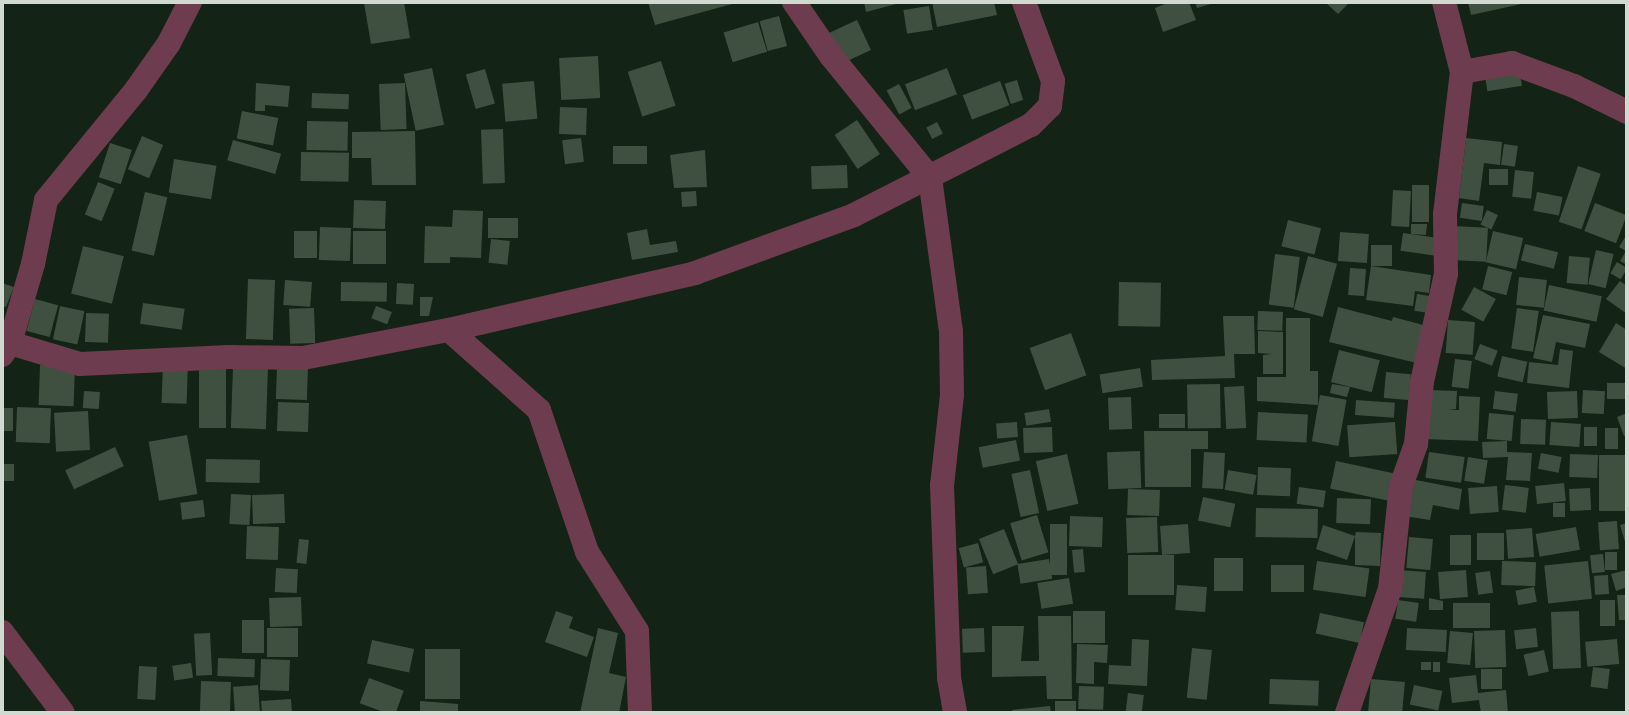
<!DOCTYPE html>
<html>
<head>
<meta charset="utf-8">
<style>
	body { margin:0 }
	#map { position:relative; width:1629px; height:715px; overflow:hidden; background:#132315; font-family:"Sofia Sans Condensed",sans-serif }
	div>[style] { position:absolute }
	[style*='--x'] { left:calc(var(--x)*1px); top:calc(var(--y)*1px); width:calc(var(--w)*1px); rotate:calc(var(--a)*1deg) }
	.building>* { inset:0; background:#3f5040; transform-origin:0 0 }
	.minor>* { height:24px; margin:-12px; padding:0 12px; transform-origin:12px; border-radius:12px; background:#6e3c4f }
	span { translate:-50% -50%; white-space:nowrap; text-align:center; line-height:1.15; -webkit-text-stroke:7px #050a05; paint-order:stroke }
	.frame { position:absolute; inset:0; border:4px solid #d0dad0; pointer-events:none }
</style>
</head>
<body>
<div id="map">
	<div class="building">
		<i style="clip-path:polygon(404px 2px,410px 38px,371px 44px,364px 3px)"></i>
		<i style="clip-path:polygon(648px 2px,736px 2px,736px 3px,655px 25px)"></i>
		<i style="clip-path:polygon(864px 2px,900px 2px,900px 3px,866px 12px)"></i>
		<i style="clip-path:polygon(932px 2px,994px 2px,997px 15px,937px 27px)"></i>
		<i style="clip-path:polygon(1170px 2px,1189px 2px,1196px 20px,1163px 32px,1155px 8px)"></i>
		<i style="clip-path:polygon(1195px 2px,1214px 2px,1214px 3px,1197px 8px)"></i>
		<i style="clip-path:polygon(1325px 2px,1350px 2px,1338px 14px)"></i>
		<i style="clip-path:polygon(1468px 2px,1526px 2px,1526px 3px,1471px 15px)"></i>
		<i style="left:929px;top:6px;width:24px;height:26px;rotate:81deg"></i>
		<i style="left:779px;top:16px;width:31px;height:20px;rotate:75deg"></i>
		<i style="left:857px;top:20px;width:33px;height:31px;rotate:65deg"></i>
		<i style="left:758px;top:22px;width:31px;height:36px;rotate:73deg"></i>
		<i style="left:598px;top:56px;width:42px;height:39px;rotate:87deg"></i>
		<i style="left:661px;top:61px;width:47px;height:35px;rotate:72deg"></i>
		<i style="left:1519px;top:67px;width:19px;height:35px;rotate:81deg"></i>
		<i style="left:432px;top:68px;width:58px;height:29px;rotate:78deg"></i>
		<i style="left:947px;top:68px;width:28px;height:45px;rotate:69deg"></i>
		<i style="left:485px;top:69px;width:36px;height:20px;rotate:74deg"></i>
		<i style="left:1017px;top:80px;width:21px;height:13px;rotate:73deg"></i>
		<i style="left:534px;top:81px;width:38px;height:32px;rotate:85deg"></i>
		<i style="left:1000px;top:81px;width:26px;height:40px;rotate:69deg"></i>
		<i style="clip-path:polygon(256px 83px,290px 86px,288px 107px,265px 105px,265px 111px,255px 111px)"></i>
		<i style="left:405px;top:83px;width:46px;height:26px;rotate:88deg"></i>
		<i style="left:899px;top:84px;width:27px;height:14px;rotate:62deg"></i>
		<i style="left:312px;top:93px;width:37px;height:15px;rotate:2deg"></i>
		<i style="left:560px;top:107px;width:27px;height:27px;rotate:2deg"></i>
		<i style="left:242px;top:111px;width:37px;height:28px;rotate:11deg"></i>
		<i style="left:857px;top:120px;width:41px;height:27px;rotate:56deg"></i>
		<i style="left:307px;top:121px;width:41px;height:29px;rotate:1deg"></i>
		<i style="left:937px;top:122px;width:13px;height:12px;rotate:63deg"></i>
		<i style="left:503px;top:129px;width:54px;height:22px;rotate:88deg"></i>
		<i style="clip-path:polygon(415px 131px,416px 185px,372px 185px,371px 158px,352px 158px,352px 132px)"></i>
		<i style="left:142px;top:136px;width:23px;height:36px;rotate:23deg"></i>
		<i style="left:581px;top:138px;width:24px;height:19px;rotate:83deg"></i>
		<i style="clip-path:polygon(1466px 138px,1502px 142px,1500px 165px,1484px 163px,1479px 201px,1459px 198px)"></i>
		<i style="left:233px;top:140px;width:50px;height:21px;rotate:16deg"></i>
		<i style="left:110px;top:143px;width:23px;height:36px;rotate:18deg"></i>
		<i style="left:1504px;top:144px;width:14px;height:21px;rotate:8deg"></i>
		<i style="left:647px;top:146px;width:18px;height:34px;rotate:90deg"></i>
		<i style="clip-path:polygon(705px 150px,707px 187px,674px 188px,670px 155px)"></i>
		<i style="left:301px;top:152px;width:48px;height:29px;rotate:1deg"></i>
		<i style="left:174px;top:159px;width:43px;height:34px;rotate:9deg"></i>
		<i style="left:847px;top:165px;width:23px;height:36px;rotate:88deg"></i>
		<i style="left:1578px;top:166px;width:24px;height:59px;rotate:19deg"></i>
		<i style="left:1489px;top:169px;width:19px;height:16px"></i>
		<i style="left:1515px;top:170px;width:19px;height:27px;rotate:6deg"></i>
		<i style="left:98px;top:182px;width:18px;height:35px;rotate:22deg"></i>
		<i style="left:1429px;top:185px;width:37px;height:17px;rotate:90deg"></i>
		<i style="left:1393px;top:190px;width:18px;height:36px;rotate:3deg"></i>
		<i style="left:696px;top:191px;width:15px;height:15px;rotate:86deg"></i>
		<i style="left:145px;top:192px;width:23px;height:60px;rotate:13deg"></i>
		<i style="left:1537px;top:192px;width:26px;height:19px;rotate:11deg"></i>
		<i style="left:354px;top:200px;width:32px;height:28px;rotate:2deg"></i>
		<i style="left:1462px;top:203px;width:22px;height:15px;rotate:8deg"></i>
		<i style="left:1595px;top:203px;width:34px;height:30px;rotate:21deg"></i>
		<i style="clip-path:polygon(453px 210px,483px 211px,481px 258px,450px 257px,450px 263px,424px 263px,425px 226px,452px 227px)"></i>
		<i style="left:1487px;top:210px;width:12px;height:16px;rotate:24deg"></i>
		<i style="left:488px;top:218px;width:30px;height:20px"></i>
		<i style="left:1288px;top:220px;width:34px;height:27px;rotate:14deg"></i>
		<i style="clip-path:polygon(1411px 224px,1427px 224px,1426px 235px,1411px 234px)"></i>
		<i style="left:1453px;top:226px;width:35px;height:34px;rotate:3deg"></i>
		<i style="left:320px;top:227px;width:31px;height:33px;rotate:2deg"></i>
		<i style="clip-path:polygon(647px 229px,650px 245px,676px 241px,678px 252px,632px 260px,627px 233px)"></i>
		<i style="left:294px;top:231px;width:23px;height:27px"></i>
		<i style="left:353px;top:231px;width:33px;height:33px"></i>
		<i style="left:1493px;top:231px;width:31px;height:32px;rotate:13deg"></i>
		<i style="left:1340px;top:232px;width:29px;height:29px;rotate:4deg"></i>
		<i style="left:1403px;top:233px;width:36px;height:18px;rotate:8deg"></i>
		<i style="clip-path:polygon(1627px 234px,1627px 265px,1620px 261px,1626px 251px,1619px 247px)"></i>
		<i style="left:491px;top:239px;width:19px;height:24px;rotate:6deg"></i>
		<i style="left:1525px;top:244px;width:34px;height:17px;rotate:14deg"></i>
		<i style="left:1371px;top:245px;width:21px;height:21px"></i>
		<i style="left:83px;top:246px;width:42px;height:49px;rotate:14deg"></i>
		<i style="left:1596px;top:250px;width:18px;height:35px;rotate:13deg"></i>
		<i style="left:1275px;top:254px;width:25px;height:51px;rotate:7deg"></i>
		<i style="left:1308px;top:256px;width:30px;height:55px;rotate:15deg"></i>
		<i style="left:1569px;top:256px;width:21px;height:27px;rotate:5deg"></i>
		<i style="left:1617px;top:262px;width:12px;height:13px;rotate:31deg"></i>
		<i style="clip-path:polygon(1371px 266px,1431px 275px,1429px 293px,1415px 291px,1413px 306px,1366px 300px)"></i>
		<i style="left:1488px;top:266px;width:25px;height:24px;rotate:14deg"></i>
		<i style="left:1350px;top:268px;width:16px;height:27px;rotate:4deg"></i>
		<i style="left:1519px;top:277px;width:28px;height:28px;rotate:6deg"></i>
		<i style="left:248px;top:279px;width:27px;height:60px;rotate:2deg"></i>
		<i style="left:285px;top:280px;width:27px;height:25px;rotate:4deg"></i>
		<i style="clip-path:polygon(1620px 281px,1627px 286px,1627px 314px,1606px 299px)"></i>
		<i style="left:341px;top:282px;width:46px;height:19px;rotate:1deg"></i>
		<i style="left:1119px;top:282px;width:42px;height:44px;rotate:1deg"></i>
		<i style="clip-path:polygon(2px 283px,14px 287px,6px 307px,2px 306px)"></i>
		<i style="left:397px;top:283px;width:17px;height:21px;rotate:3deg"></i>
		<i style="left:1549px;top:285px;width:54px;height:26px;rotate:12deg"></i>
		<i style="left:1474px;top:287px;width:25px;height:26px;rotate:29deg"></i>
		<i style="left:1417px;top:294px;width:18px;height:17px;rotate:9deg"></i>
		<i style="clip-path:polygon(420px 297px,433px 297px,429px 316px,420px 316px)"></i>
		<i style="left:35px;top:299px;width:24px;height:33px;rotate:15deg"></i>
		<i style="left:143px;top:303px;width:42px;height:21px;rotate:8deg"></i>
		<i style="left:60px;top:306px;width:25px;height:34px;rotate:12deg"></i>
		<i style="left:376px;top:306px;width:17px;height:13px;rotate:21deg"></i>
		<i style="clip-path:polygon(1338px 307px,1392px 321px,1393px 317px,1427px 326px,1417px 363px,1329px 342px)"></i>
		<i style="left:314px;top:308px;width:35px;height:25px;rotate:88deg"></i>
		<i style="left:1517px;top:308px;width:22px;height:41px;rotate:8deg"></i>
		<i style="left:1258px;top:311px;width:25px;height:19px;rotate:2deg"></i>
		<i style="left:86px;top:313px;width:23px;height:29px;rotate:2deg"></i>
		<i style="clip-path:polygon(1543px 315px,1590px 324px,1585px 348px,1556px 342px,1552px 362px,1533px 358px)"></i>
		<i style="clip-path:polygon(1223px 316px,1254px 316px,1255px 354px,1234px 354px,1235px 378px,1152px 380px,1151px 360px,1225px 356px)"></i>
		<i style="clip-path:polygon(1286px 318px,1310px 318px,1310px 371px,1318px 371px,1318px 405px,1257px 401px,1257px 377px,1286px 377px)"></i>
		<i style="left:1448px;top:320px;width:27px;height:33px;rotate:4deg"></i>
		<i style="clip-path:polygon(1616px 323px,1627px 330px,1627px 369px,1599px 352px)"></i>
		<i style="clip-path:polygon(1258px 331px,1283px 332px,1283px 374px,1263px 374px,1263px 355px,1272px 354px,1258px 353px)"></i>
		<i style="left:1071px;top:333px;width:45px;height:44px;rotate:70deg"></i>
		<i style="left:1480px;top:344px;width:19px;height:16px;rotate:21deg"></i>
		<i style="clip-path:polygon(1560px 349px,1573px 351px,1569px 388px,1527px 383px,1529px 362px,1558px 365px)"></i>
		<i style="left:1339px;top:350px;width:42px;height:33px;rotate:14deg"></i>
		<i style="left:1502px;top:356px;width:26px;height:21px;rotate:13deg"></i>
		<i style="left:1455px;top:359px;width:17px;height:28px;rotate:7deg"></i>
		<i style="left:163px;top:362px;width:25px;height:41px;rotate:2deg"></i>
		<i style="left:199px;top:362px;width:27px;height:66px"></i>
		<i style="left:40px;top:365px;width:35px;height:40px;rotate:2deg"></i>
		<i style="left:233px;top:367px;width:35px;height:61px;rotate:2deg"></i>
		<i style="left:277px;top:367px;width:31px;height:32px;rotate:2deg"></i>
		<i style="left:1140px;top:368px;width:19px;height:41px;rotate:81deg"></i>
		<i style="left:1386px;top:372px;width:25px;height:26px;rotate:5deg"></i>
		<i style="left:1627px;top:383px;width:16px;height:20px;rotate:90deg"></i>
		<i style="left:1220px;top:384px;width:44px;height:33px;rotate:89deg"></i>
		<i style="clip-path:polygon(1332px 384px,1350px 387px,1347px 397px,1330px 393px)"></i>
		<i style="left:1244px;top:386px;width:42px;height:20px;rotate:87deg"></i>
		<i style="clip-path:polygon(1429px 390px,1457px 391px,1456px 409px,1448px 410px,1459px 410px,1459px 396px,1480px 397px,1478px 441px,1424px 439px)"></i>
		<i style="left:1583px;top:390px;width:22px;height:23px;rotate:3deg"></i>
		<i style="left:84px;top:391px;width:16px;height:17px;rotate:4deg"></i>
		<i style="left:1495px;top:391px;width:23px;height:18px;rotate:7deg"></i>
		<i style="left:1577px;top:391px;width:27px;height:30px;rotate:88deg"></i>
		<i style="left:1320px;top:395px;width:27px;height:47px;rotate:10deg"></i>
		<i style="left:1131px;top:397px;width:32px;height:23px;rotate:88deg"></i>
		<i style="left:1356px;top:400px;width:39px;height:15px;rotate:4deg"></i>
		<i style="left:278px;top:402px;width:31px;height:29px;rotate:2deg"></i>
		<i style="left:17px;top:407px;width:34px;height:35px;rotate:2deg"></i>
		<i style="left:2px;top:408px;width:11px;height:23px"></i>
		<i style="left:1049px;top:409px;width:13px;height:25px;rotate:81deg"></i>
		<i style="left:88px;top:411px;width:39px;height:34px;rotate:87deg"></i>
		<i style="left:1258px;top:412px;width:50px;height:28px;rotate:3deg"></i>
		<i style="left:1489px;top:413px;width:25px;height:26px;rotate:5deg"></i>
		<i style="clip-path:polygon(1627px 413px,1627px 435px,1624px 436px,1617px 417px)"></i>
		<i style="left:1185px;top:414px;width:14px;height:26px;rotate:90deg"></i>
		<i style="left:1521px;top:419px;width:25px;height:25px;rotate:2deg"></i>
		<i style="left:1017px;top:422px;width:15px;height:21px;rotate:86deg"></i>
		<i style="left:1395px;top:422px;width:32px;height:48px;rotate:86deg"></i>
		<i style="left:1551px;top:422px;width:30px;height:23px;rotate:4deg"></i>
		<i style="left:1052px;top:427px;width:25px;height:29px;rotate:88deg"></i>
		<i style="left:1584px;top:427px;width:13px;height:19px"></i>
		<i style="left:1605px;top:428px;width:13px;height:21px"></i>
		<i style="clip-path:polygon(1144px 431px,1208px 431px,1208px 449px,1191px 449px,1191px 487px,1145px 487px)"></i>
		<i style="left:187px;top:435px;width:60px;height:39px;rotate:80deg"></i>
		<i style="left:1016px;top:440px;width:21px;height:38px;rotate:79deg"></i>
		<i style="clip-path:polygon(1507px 441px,1507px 452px,1532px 453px,1530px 481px,1506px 480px,1508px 457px,1483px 458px,1482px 442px)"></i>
		<i style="left:115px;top:447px;width:21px;height:55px;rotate:65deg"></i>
		<i style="left:1140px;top:451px;width:37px;height:33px;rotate:88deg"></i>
		<i style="left:1204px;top:452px;width:21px;height:36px;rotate:3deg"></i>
		<i style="left:1429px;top:452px;width:36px;height:26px;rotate:8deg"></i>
		<i style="left:1541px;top:453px;width:21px;height:16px;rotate:11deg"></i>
		<i style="left:1067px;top:454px;width:51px;height:32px;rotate:77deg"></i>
		<i style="left:1570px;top:454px;width:28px;height:23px;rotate:2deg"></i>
		<i style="left:1599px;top:455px;width:28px;height:56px"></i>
		<i style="left:1468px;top:457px;width:20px;height:24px;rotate:9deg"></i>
		<i style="left:206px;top:459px;width:54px;height:23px;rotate:1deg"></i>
		<i style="left:1336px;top:461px;width:61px;height:28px;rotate:12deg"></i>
		<i style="left:2px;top:464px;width:12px;height:17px"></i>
		<i style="left:1258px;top:467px;width:33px;height:28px;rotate:2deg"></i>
		<i style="left:1030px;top:470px;width:44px;height:19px;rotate:78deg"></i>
		<i style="left:1228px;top:470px;width:29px;height:20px;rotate:10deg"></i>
		<i style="clip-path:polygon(1411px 479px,1462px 489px,1459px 510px,1433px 505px,1430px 520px,1404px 516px)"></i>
		<i style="left:1564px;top:483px;width:18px;height:29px;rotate:84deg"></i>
		<i style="left:1505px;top:485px;width:24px;height:25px;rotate:7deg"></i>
		<i style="left:1497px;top:486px;width:26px;height:29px;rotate:86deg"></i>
		<i style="left:1299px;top:487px;width:27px;height:17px;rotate:8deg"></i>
		<i style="left:1590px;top:488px;width:22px;height:21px;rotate:87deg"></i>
		<i style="left:1128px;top:489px;width:32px;height:26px;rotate:2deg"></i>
		<i style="left:231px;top:494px;width:20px;height:30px;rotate:3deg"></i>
		<i style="left:284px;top:494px;width:29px;height:32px;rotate:88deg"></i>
		<i style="left:1203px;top:497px;width:33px;height:24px;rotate:12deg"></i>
		<i style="left:1337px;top:498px;width:34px;height:25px;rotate:2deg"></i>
		<i style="left:203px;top:500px;width:17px;height:23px;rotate:83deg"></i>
		<i style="left:1553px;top:503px;width:12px;height:14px"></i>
		<i style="left:1256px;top:508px;width:62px;height:29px;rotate:1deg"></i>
		<i style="left:1037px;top:515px;width:39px;height:28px;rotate:73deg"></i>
		<i style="left:1070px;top:516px;width:33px;height:30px;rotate:2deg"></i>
		<i style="left:1157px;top:517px;width:35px;height:31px;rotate:88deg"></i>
		<i style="left:1617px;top:521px;width:28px;height:19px;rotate:86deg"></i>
		<i style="clip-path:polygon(1627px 523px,1627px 545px,1626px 545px,1620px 525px)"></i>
		<i style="left:1050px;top:524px;width:17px;height:51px"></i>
		<i style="left:1188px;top:524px;width:29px;height:28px;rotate:86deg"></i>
		<i style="clip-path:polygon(1323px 525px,1355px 536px,1356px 532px,1381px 533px,1380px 566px,1355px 565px,1355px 536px,1347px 560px,1316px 549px)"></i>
		<i style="left:247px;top:526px;width:32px;height:33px;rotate:2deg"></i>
		<i style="left:1576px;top:527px;width:23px;height:41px;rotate:80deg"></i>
		<i style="left:1532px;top:528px;width:29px;height:26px;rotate:86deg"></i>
		<i style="left:1004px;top:529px;width:38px;height:27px;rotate:68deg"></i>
		<i style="left:1477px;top:533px;width:27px;height:27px"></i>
		<i style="left:1450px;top:535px;width:21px;height:30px"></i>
		<i style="left:1409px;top:537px;width:24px;height:31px;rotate:5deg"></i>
		<i style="left:299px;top:539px;width:10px;height:24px;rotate:6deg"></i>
		<i style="left:978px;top:543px;width:20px;height:20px;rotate:75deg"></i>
		<i style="left:1083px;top:549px;width:23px;height:11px;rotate:85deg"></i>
		<i style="left:1605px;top:552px;width:12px;height:18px"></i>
		<i style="left:1603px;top:554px;width:18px;height:13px;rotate:84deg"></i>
		<i style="left:1128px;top:555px;width:46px;height:40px"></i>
		<i style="left:1214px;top:558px;width:29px;height:33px"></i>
		<i style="left:1049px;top:559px;width:20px;height:32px;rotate:81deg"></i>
		<i style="left:1317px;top:561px;width:53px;height:29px;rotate:8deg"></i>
		<i style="left:1502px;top:561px;width:34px;height:24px;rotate:2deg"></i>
		<i style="left:1588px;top:561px;width:38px;height:44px;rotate:84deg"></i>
		<i style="left:1271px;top:565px;width:33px;height:27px"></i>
		<i style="left:986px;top:566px;width:27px;height:20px;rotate:86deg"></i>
		<i style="left:276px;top:568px;width:22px;height:24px;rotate:3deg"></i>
		<i style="left:1399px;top:570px;width:27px;height:27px;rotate:4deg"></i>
		<i style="left:1466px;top:570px;width:27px;height:28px;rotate:86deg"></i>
		<i style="clip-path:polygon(1627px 570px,1627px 587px,1616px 591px,1611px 574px)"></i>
		<i style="left:1490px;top:571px;width:22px;height:15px;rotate:82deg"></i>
		<i style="left:1608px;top:575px;width:19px;height:14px;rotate:87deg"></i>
		<i style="left:1069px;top:578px;width:26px;height:32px;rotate:81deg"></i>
		<i style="left:1177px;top:585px;width:30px;height:25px;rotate:4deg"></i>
		<i style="left:1534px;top:587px;width:15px;height:19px;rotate:79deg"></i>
		<i style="clip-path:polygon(1617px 595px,1627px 595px,1627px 620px,1619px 620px)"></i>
		<i style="left:301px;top:597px;width:29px;height:32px;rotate:88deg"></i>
		<i style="clip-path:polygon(1429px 598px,1443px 601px,1443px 610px,1429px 610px)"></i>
		<i style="left:1398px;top:600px;width:21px;height:19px;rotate:8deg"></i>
		<i style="left:1600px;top:600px;width:15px;height:26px"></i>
		<i style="left:1490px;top:603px;width:25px;height:37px;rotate:90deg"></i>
		<i style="clip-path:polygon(556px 611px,573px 617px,569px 628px,594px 637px,587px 657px,545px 642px)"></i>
		<i style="left:1073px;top:611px;width:32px;height:32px"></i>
		<i style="left:1579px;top:611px;width:57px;height:28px;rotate:88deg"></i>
		<i style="left:1320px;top:613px;width:45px;height:21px;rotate:12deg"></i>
		<i style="clip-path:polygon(1038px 616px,1071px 616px,1072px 699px,1047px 699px,1046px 676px,992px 677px,992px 626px,1024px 626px,1021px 661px,1039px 661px)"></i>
		<i style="left:242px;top:620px;width:22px;height:33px"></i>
		<i style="left:267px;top:628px;width:31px;height:29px"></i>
		<i style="clip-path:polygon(598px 628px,618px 633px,609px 673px,626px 677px,619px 713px,580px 713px)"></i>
		<i style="left:984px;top:628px;width:24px;height:22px;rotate:88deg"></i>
		<i style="left:1407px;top:628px;width:40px;height:22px;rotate:3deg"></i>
		<i style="left:1536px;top:628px;width:19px;height:22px;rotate:84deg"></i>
		<i style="left:1505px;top:630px;width:37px;height:31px;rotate:88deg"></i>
		<i style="left:1450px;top:631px;width:23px;height:32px;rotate:5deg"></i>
		<i style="left:210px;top:633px;width:42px;height:16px;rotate:87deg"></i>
		<i style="clip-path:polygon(1132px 639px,1149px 640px,1147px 686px,1108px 684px,1109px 665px,1131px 666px)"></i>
		<i style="left:1617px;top:639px;width:25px;height:32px;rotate:85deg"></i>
		<i style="left:372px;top:640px;width:43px;height:24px;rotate:12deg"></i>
		<i style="clip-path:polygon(1077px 644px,1108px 645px,1107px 663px,1094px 662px,1094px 684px,1076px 683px)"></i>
		<i style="left:1192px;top:648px;width:20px;height:50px;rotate:6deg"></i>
		<i style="left:425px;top:649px;width:35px;height:50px"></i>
		<i style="left:1544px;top:650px;width:22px;height:21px;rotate:77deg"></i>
		<i style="left:218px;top:658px;width:37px;height:18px;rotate:2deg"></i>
		<i style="left:261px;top:659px;width:29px;height:31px;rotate:2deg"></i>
		<i style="left:1421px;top:662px;width:10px;height:8px"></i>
		<i style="left:1433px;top:662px;width:7px;height:10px"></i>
		<i style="left:191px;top:663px;width:15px;height:19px;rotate:82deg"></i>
		<i style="left:139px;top:666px;width:18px;height:33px;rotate:3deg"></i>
		<i style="left:1593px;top:667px;width:17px;height:20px;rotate:7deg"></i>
		<i style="left:1502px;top:669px;width:20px;height:21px;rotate:90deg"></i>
		<i style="clip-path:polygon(1476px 675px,1478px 693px,1506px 690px,1508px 713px,1481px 713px,1479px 700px,1452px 703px,1449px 678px)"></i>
		<i style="left:369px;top:678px;width:37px;height:27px;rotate:20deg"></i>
		<i style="left:1270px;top:679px;width:49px;height:25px;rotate:2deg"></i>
		<i style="left:1371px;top:679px;width:34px;height:33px;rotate:5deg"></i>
		<i style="left:201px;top:681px;width:30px;height:32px;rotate:2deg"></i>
		<i style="left:258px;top:685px;width:28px;height:25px;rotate:86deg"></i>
		<i style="left:1414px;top:685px;width:29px;height:20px;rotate:12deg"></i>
		<i style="left:1079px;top:686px;width:25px;height:23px;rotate:2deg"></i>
		<i style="left:1128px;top:693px;width:16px;height:20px;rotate:7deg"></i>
		<i style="left:291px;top:699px;width:14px;height:30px;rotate:86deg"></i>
		<i style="clip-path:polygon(420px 701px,458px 704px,458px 713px,420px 713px)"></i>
		<i style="left:1076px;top:701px;width:12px;height:21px;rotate:90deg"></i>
		<i style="clip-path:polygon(1050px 706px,1051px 713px,1013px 713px,1012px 710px)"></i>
	</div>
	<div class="minor">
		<i style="--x:794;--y:2;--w:65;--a:55.6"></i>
		<i style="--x:831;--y:56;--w:157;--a:50.9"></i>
		<i style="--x:930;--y:178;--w:155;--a:82.2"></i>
		<i style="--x:951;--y:332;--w:63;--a:89.1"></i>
		<i style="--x:952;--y:395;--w:91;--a:96.3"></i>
		<i style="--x:942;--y:485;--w:193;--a:87.9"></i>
		<i style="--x:949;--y:678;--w:36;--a:80"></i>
		<i style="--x:1444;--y:2;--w:72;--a:75.6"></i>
		<i style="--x:1462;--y:72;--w:51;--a:-10.2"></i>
		<i style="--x:1512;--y:63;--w:66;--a:20.4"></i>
		<i style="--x:1574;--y:86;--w:59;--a:26.1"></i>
		<i style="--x:449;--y:330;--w:120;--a:41.6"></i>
		<i style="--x:539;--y:410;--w:150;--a:71.3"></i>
		<i style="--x:587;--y:552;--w:93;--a:57.7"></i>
		<i style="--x:637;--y:631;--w:82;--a:87.9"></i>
		<i style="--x:10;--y:343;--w:73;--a:16.7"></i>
		<i style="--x:80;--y:364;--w:149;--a:-2.7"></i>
		<i style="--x:229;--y:357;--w:74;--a:0.8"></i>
		<i style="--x:303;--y:358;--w:149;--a:-10.9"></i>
		<i style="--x:449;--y:330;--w:253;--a:-13"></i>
		<i style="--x:695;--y:273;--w:169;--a:-20"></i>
		<i style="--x:854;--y:215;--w:199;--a:-27"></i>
		<i style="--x:1031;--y:125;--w:27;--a:-45"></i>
		<i style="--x:1050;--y:106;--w:25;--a:-83"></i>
		<i style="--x:1053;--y:81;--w:84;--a:-110.2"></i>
		<i style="--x:2;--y:355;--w:14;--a:-56"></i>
		<i style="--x:10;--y:343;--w:82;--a:-73.8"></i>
		<i style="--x:33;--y:264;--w:65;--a:-78.5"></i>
		<i style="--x:46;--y:200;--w:142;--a:-50.7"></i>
		<i style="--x:136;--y:90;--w:57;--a:-54.9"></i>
		<i style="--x:169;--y:43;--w:46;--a:-62.9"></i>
		<i style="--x:2;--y:632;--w:101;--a:53"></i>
		<i style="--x:1347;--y:713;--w:131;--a:-70.9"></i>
		<i style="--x:1390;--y:589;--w:104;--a:-83.9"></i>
		<i style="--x:1401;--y:486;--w:45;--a:-70.3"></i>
		<i style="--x:1416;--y:444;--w:62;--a:-84.5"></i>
		<i style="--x:1422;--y:382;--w:111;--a:-77.5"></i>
		<i style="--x:1446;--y:274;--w:60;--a:-91"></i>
		<i style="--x:1445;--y:214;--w:143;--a:-83.2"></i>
	</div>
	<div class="frame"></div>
</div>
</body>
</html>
